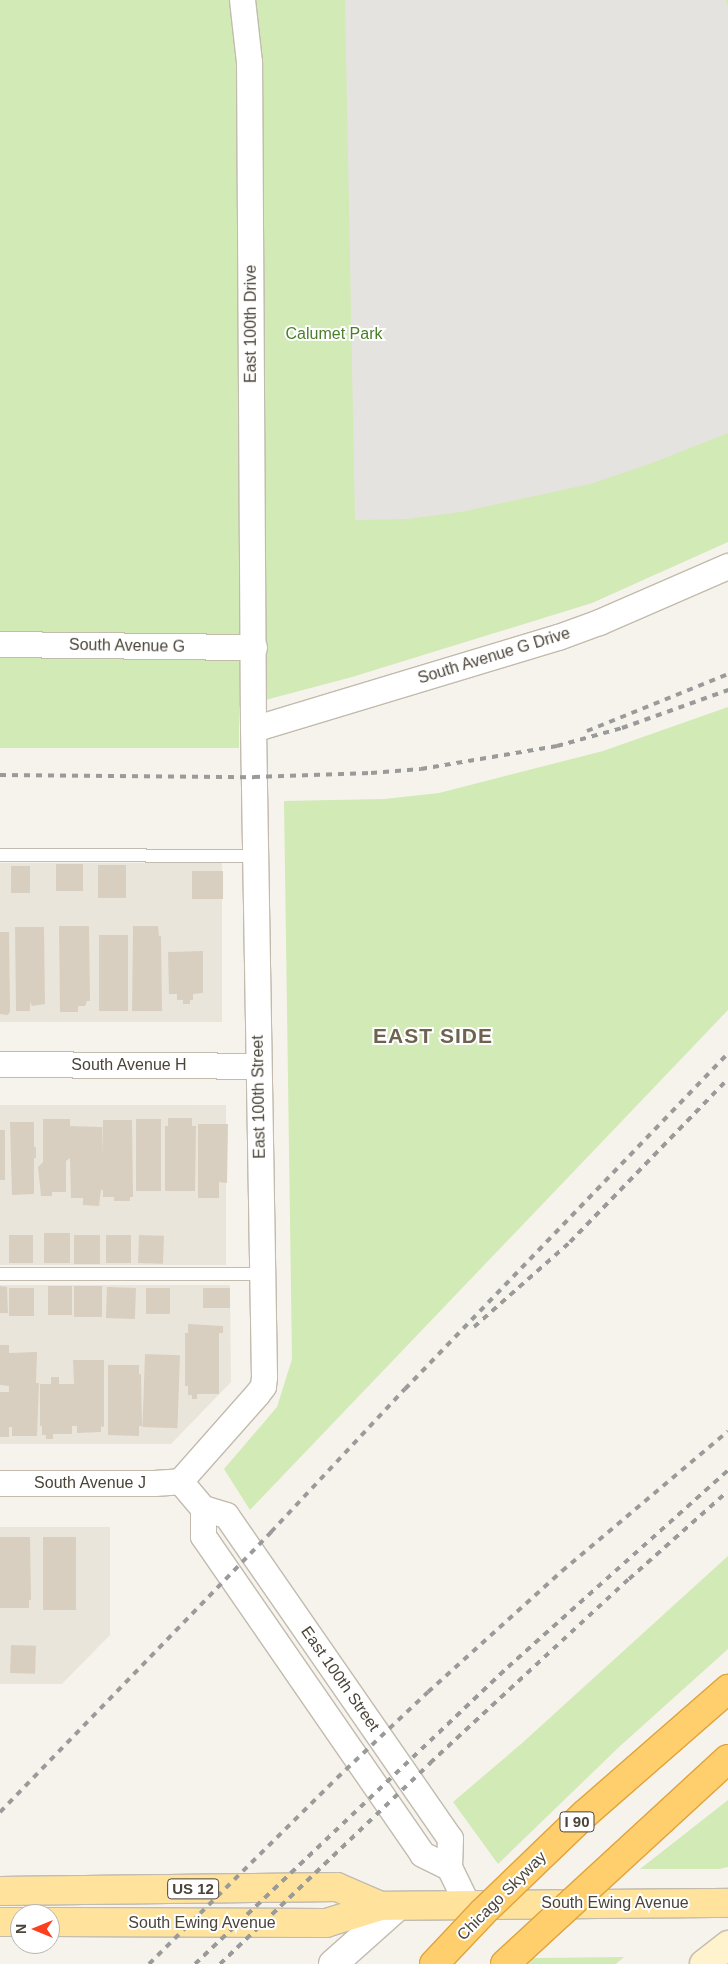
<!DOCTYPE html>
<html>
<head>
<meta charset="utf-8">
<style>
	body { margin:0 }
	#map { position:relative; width:728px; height:1964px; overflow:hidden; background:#f6f3ec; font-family:Arial,sans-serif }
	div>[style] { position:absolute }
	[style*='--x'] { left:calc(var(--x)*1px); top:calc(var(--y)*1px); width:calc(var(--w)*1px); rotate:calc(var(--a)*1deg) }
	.residential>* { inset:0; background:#eae5da; transform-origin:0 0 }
	.green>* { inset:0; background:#d2eab5 }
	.parking>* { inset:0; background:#e5e3e0 }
	.building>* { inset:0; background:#d8cfc1; transform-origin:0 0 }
	.roads { filter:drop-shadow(1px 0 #c2bbae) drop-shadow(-1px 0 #c2bbae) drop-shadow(0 1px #c2bbae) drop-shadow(0 -1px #c2bbae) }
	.service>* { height:12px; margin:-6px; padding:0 6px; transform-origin:6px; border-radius:6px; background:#fff }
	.minor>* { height:25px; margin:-12.5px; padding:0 12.5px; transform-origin:12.5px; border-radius:12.5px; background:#fff }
	.tertiary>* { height:28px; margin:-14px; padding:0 14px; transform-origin:14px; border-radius:14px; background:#fff }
	.secondary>* { height:28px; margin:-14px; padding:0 14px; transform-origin:14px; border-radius:14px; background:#fff3cd }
	.primary>* { height:28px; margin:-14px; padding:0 14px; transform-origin:14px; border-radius:14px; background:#ffe39c }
	.rail>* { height:4px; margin-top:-2px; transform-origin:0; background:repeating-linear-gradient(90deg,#9a9a9a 0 6px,transparent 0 12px) }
	.bridges { filter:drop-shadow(1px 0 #e0a43c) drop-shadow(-1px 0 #e0a43c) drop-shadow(0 1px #e0a43c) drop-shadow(0 -1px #e0a43c) }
	.motorway-bridge>* { height:28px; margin:-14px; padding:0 14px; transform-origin:14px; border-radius:14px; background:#ffcf6e }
	span { translate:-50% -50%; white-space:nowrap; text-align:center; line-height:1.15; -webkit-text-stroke:4px #fff; paint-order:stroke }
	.shield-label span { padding:1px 4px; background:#fff; border:1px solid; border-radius:4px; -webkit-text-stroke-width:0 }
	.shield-label { font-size:15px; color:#4b4439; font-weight:700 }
	.street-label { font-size:16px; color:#4b4439 }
	.park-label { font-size:16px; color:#4a7f2a }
	.district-label { font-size:21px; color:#6e6250; font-weight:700; letter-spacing:1px }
	.north { position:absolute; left:10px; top:1904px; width:50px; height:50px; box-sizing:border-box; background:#fff; border:1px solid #b7b4b0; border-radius:50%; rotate:270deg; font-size:14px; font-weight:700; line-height:20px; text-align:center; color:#4b4439 }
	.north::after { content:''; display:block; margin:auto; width:18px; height:22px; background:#fc3f1d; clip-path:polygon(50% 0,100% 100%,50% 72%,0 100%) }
</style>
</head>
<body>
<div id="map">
	<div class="residential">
		<i style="left:0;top:863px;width:222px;height:159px"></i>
		<i style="left:0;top:1105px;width:226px;height:160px"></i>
		<i style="clip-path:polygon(0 1285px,230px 1285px,231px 1382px,171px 1444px,0 1444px)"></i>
		<i style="clip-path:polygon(0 1527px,110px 1527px,110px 1635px,62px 1684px,0 1684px)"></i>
	</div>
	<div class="green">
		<i style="clip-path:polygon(0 0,728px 0,728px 542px,592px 603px,352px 677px,239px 707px,239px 748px,0 748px)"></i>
		<i style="clip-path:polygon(728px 707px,728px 1010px,250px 1510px,224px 1469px,277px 1407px,292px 1359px,284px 801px,384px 799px,439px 793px,603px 751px)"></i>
		<i style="clip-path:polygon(728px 1556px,728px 1649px,619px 1747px,498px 1864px,453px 1802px,521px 1744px)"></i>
		<i style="clip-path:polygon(728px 1800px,728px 1867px,719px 1869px,640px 1869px)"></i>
		<i style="clip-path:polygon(624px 1957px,616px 1964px,507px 1964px,512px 1960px,536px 1958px)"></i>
	</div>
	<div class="parking">
		<i style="clip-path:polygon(345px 0,726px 0,728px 6px,728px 433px,652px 463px,590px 484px,461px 512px,407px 519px,355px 520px)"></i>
	</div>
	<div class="building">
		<i style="left:83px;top:864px;width:27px;height:27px;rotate:90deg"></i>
		<i style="left:98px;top:865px;width:28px;height:33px"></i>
		<i style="left:30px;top:866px;width:27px;height:19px;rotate:90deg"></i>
		<i style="left:192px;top:871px;width:31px;height:28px"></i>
		<i style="clip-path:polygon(59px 926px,89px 926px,90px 1001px,87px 1001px,85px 1006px,78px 1006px,78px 1012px,60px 1012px)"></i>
		<i style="clip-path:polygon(133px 926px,158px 926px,159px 936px,161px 936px,162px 1011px,132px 1011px)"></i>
		<i style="clip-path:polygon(15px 927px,44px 927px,45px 1004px,32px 1006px,30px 1002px,30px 1011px,16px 1011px)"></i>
		<i style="clip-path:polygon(0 932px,9px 932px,10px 1012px,8px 1015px,0 1014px)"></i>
		<i style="left:99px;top:935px;width:29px;height:76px"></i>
		<i style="clip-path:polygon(203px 951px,203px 993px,193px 994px,193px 1000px,190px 1000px,190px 1004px,183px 1004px,183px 1000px,177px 1000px,177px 994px,169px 994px,168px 952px)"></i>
		<i style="clip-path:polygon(168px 1118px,192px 1118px,192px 1126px,196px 1126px,195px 1191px,165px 1191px,165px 1126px,168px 1126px)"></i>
		<i style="clip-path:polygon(43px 1119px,70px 1119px,70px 1126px,102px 1127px,102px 1155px,103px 1120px,132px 1120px,133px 1197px,130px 1197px,130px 1201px,114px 1201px,114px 1197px,103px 1197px,103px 1190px,101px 1190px,99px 1206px,83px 1205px,83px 1198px,71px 1198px,70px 1158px,66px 1161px,66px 1192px,52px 1192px,52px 1196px,41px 1196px,38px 1167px,43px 1162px)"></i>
		<i style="left:136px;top:1119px;width:25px;height:72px"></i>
		<i style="clip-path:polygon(10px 1122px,34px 1122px,34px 1147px,36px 1147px,36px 1158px,34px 1158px,34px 1194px,12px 1195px)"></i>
		<i style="clip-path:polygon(198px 1124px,228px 1124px,227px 1183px,219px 1182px,219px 1198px,198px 1198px)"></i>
		<i style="left:0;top:1130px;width:5px;height:50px"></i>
		<i style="left:44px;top:1233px;width:26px;height:30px"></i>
		<i style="left:9px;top:1235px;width:24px;height:28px"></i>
		<i style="left:74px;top:1235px;width:26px;height:29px"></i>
		<i style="left:106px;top:1235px;width:25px;height:28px"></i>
		<i style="left:139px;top:1235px;width:25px;height:28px;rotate:2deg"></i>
		<i style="clip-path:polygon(0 1286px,7px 1287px,8px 1313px,0 1313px)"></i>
		<i style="left:48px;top:1286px;width:24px;height:29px"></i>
		<i style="left:74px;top:1286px;width:28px;height:31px"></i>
		<i style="left:107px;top:1287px;width:29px;height:31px;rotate:2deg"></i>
		<i style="left:9px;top:1288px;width:25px;height:28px"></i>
		<i style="left:146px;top:1288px;width:24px;height:26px"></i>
		<i style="left:203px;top:1288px;width:27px;height:20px"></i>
		<i style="clip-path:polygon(188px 1324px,223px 1326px,223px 1333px,219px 1333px,219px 1394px,197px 1394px,197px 1399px,192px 1399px,192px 1395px,188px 1395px,188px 1386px,185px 1386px,185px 1333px,188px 1333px)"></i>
		<i style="clip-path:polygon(0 1345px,9px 1345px,9px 1353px,37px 1352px,36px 1383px,39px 1383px,37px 1436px,12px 1436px,12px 1427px,9px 1427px,9px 1437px,0 1437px,0 1392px,9px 1392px,9px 1386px,0 1385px)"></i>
		<i style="left:145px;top:1354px;width:35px;height:73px;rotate:2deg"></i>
		<i style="clip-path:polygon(73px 1360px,104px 1360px,104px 1427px,101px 1426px,101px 1432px,77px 1433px,77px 1426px,72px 1426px,72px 1434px,53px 1434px,53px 1439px,46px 1439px,46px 1435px,42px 1435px,42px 1426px,40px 1426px,40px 1384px,51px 1384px,51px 1377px,59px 1377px,59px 1384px,74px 1384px)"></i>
		<i style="clip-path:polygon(108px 1365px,139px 1365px,139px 1374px,141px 1374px,142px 1426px,139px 1426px,139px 1436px,108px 1435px)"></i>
		<i style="clip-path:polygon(0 1537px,30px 1537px,31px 1600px,29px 1600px,29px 1608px,0 1608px)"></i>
		<i style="left:43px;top:1537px;width:33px;height:73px"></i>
		<i style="left:11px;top:1645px;width:25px;height:28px;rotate:2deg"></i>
	</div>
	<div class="roads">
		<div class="service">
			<i style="--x:0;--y:855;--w:255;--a:0.2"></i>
			<i style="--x:0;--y:1274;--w:262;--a:0"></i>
		</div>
		<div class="minor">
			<i style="--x:0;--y:644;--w:254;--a:0.7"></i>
			<i style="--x:253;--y:729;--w:319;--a:-16.8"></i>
			<i style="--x:558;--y:637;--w:44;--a:-20.1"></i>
			<i style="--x:599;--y:622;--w:141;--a:-23.5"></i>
			<i style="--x:0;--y:1064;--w:258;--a:0.4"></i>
			<i style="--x:180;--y:1481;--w:116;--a:-48.5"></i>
			<i style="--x:257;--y:1394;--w:10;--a:-53"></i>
			<i style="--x:263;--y:1386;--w:9;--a:-84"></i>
			<i style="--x:264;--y:1377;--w:648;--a:-90.97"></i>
			<i style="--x:253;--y:729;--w:667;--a:-90.34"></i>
			<i style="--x:249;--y:62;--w:62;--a:-96.4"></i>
			<i style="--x:180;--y:1481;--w:35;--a:50"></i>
			<i style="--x:203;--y:1508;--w:24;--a:17"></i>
			<i style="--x:226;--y:1515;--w:393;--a:55.3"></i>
			<i style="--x:450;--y:1838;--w:29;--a:92"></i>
			<i style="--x:449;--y:1867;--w:41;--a:64.1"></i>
			<i style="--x:0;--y:1483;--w:154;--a:0"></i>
			<i style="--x:154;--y:1483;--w:26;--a:-4"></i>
			<i style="--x:203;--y:1508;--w:28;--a:90"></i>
			<i style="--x:203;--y:1536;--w:386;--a:55.4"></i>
			<i style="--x:422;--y:1854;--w:30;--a:26"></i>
		</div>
		<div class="tertiary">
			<i style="--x:333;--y:1964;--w:87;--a:-41.7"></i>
		</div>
		<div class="secondary">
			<i style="--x:704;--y:1964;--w:31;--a:-38"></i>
		</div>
		<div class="primary">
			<i style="--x:0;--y:1891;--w:337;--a:-0.7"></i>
			<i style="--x:337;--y:1887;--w:48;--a:23.4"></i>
			<i style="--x:0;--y:1922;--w:20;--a:0"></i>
			<i style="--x:50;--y:1922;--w:276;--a:0.2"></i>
			<i style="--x:326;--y:1923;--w:58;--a:-17.2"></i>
			<i style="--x:381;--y:1906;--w:347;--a:-0.5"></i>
		</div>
	</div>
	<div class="rail">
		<i style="--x:587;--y:731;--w:152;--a:-22"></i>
		<i style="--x:0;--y:775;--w:254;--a:0.5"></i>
		<i style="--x:254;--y:777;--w:117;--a:-2"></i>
		<i style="--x:371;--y:773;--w:50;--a:-4.6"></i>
		<i style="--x:421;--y:769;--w:138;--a:-9.6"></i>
		<i style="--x:557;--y:746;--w:67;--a:-15.5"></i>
		<i style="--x:622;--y:728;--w:113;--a:-19.7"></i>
		<i style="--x:474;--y:1327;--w:128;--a:-41.5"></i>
		<i style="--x:570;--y:1242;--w:227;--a:-45.9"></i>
		<i style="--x:0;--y:1812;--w:390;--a:-45.9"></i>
		<i style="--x:271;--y:1532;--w:196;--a:-46.9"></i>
		<i style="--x:405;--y:1389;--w:466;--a:-46.1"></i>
		<i style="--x:149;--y:1964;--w:264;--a:-44.7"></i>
		<i style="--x:337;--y:1778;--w:125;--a:-43.4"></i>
		<i style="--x:428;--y:1692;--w:181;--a:-42.1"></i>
		<i style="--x:562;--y:1571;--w:217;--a:-40.1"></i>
		<i style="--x:195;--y:1964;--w:431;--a:-43.5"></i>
		<i style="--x:508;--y:1667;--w:295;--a:-41.8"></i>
		<i style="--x:220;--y:1964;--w:291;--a:-43.7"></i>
		<i style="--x:430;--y:1763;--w:271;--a:-42.8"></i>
		<i style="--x:629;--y:1579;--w:132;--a:-41.6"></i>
	</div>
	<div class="bridges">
		<div class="motorway-bridge">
			<i style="--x:434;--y:1964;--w:70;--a:-46.7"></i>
			<i style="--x:482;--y:1913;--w:144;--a:-43.9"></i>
			<i style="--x:586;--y:1813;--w:189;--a:-41.1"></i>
			<i style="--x:505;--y:1964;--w:303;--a:-42.6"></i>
		</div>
	</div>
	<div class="shield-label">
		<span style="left:577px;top:1822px">I 90</span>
		<span style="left:193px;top:1889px">US 12</span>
	</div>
	<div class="street-label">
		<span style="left:251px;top:324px;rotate:-90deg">East 100th Drive</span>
		<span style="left:127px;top:646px;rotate:1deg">South Avenue G</span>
		<span style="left:494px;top:656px;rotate:-17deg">South Avenue G Drive</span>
		<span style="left:129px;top:1065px">South Avenue H</span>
		<span style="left:259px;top:1097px;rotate:-91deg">East 100th Street</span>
		<span style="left:90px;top:1483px">South Avenue J</span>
		<span style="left:340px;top:1679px;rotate:55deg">East 100th Street</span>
		<span style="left:502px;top:1896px;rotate:-45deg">Chicago Skyway</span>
		<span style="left:615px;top:1903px">South Ewing Avenue</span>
		<span style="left:202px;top:1923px">South Ewing Avenue</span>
	</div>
	<div class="park-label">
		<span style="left:334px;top:334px">Calumet Park</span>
	</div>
	<div class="district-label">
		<span style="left:433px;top:1036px">EAST SIDE</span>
	</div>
	<div class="north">N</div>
</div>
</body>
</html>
